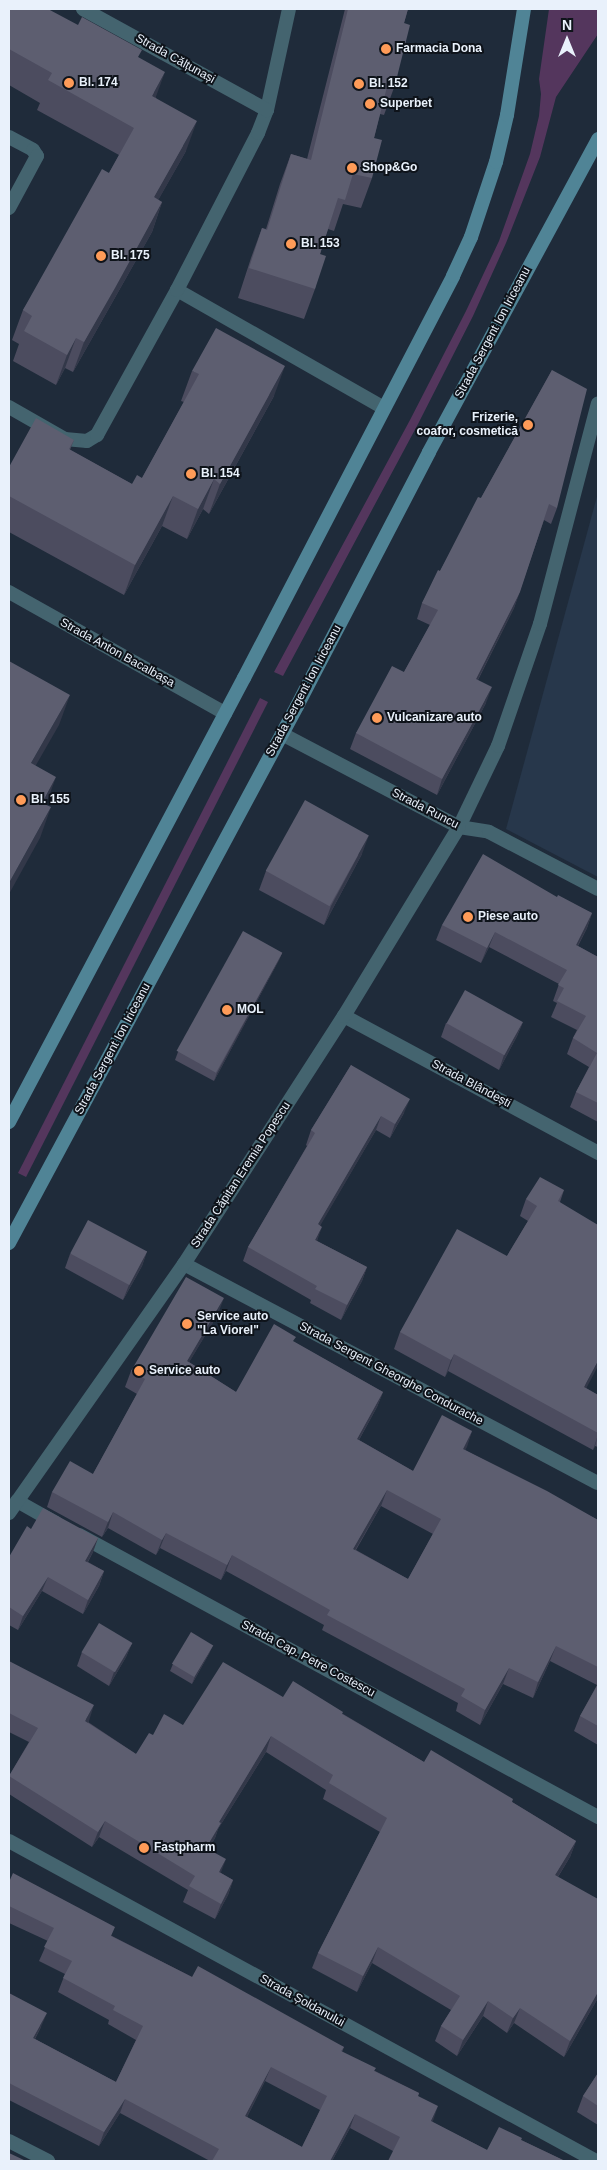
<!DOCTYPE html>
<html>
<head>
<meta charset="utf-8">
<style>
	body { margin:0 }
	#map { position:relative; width:607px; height:2170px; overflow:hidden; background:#1f2b3a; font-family:Arial,sans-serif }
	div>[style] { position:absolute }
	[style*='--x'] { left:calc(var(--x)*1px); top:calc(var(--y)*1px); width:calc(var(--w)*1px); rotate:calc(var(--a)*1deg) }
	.built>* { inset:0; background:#27374b }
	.green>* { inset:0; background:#54365d; transform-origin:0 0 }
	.service>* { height:14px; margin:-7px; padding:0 7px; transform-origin:7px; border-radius:7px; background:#44646f }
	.minor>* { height:14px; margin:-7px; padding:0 7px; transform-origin:7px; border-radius:7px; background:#44646f }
	.secondary>* { height:14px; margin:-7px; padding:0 7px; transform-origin:7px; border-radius:7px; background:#508496 }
	.wall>* { inset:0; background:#4c4c5f }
	.shaded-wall>* { inset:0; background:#333849 }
	.building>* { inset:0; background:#5d5e70; transform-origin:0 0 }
	.dots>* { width:14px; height:14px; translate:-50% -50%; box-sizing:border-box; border:2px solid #0e131a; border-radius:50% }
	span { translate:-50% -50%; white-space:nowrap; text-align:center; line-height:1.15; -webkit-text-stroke:4px #0e131a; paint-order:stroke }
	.poi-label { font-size:12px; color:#e9f1fb; font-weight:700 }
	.left { translate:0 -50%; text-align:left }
	.right { translate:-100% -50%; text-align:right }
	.street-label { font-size:12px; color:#e9f1fb }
	.frame { position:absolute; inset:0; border:10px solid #e9f1fb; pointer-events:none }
	.north { position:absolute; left:542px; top:15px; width:50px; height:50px; -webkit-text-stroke:4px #0e131a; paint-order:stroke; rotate:0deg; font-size:14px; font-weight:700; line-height:20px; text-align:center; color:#e9f1fb }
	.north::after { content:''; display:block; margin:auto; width:18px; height:22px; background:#e9f1fb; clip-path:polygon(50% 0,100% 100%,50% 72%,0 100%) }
</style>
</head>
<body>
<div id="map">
	<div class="built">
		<i style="clip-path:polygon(598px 493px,598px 877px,506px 829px)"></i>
	</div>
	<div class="green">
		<i style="clip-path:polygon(549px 9px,598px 9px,598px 34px,556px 97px,540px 157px,506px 243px,473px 316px,418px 424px,283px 676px,274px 672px,410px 420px,466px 311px,499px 241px,530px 154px,539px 116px,541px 94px,539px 79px)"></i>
		<i style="left:260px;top:698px;width:9px;height:533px;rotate:27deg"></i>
	</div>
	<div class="service">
		<i style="--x:9;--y:137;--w:27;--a:28"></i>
		<i style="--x:33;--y:150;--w:7;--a:56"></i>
		<i style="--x:37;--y:156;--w:59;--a:118.3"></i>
		<i style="--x:177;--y:290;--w:238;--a:29.7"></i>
		<i style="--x:9;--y:407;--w:64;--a:29.7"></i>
		<i style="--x:65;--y:439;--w:22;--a:5"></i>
		<i style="--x:87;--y:441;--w:12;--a:-31"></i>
		<i style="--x:97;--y:435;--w:166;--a:-61.1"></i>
		<i style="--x:177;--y:290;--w:177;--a:-62.7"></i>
		<i style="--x:258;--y:133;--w:25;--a:-69"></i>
		<i style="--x:267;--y:110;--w:103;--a:-77.7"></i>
		<i style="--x:459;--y:827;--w:90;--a:-64.3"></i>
		<i style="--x:498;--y:746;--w:129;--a:-71"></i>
		<i style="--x:540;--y:624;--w:228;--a:-75.3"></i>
	</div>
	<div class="minor">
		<i style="--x:83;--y:9;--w:210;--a:28.8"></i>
		<i style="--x:9;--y:592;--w:248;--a:29.3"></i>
		<i style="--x:282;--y:734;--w:200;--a:27.7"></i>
		<i style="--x:459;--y:827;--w:30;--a:9"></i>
		<i style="--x:489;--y:832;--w:123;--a:27.6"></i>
		<i style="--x:344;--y:1016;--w:289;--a:28.3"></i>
		<i style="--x:184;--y:1264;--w:468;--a:27.9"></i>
		<i style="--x:17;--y:1501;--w:45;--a:29.4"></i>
		<i style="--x:9;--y:1513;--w:304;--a:-54.9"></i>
		<i style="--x:184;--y:1264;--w:295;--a:-57.2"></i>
		<i style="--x:344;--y:1016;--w:221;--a:-58.7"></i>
		<i style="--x:79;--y:1535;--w:591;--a:28.52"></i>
		<i style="--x:9;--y:1841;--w:669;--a:28.6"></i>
		<i style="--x:9;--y:2141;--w:44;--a:27.1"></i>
	</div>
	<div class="secondary">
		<i style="--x:9;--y:1122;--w:502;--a:-62.11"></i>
		<i style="--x:244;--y:678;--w:453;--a:-62.5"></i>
		<i style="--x:453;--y:276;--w:43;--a:-65.2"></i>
		<i style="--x:471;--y:237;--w:79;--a:-71.6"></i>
		<i style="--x:496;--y:162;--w:48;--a:-76.8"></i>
		<i style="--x:507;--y:115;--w:107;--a:-80.9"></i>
		<i style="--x:9;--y:1243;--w:609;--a:-61.79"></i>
		<i style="--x:297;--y:706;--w:286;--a:-62.5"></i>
		<i style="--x:429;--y:452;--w:356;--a:-61.6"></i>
	</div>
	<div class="wall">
		<i style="clip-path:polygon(9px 9px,139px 58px,156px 98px,186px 151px,158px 200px,162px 202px,152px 232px,73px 372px,65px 368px,56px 385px,13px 361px,19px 344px,12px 340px,23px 310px,109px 173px,119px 155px,37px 110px,40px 103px,9px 85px)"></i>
		<i style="clip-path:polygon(345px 9px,408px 9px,404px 23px,395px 85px,384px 115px,380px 114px,374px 138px,372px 178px,361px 208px,343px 204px,334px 231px,328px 229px,320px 254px,315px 289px,304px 319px,238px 298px,251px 258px,262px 228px,266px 229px,280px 184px,291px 154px,307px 159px)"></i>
		<i style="clip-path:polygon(552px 370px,557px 508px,551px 524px,544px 520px,514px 608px,478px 680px,486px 703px,437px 795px,350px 749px,356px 733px,404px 672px,430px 625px,417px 619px,422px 603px,481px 498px)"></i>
		<i style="clip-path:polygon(192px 371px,274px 396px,209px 514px,203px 509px,187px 539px,162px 526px,124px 595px,9px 532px,9px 467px,74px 440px,70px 450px,132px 484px,142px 478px,184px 402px,181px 401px)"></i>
		<i style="clip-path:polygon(362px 854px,324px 925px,259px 890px,266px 871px)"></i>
		<i style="clip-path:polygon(557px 897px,592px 913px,587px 928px,578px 946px,598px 957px,598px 1122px,570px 1107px,576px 1092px,589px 1067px,567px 1054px,573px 1038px,577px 1030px,551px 1017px,557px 1003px,553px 1001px,559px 984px,489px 947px,481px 963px,436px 940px,442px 925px)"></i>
		<i style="clip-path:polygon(282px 953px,279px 960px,214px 1081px,175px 1060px,178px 1052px)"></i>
		<i style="clip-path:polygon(523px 1022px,517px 1036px,499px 1070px,441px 1037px,446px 1023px)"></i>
		<i style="clip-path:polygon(351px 1065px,404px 1113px,390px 1138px,376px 1130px,320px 1225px,317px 1241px,367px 1267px,362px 1281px,341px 1320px,310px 1303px,311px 1300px,243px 1261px,248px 1247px,307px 1146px,306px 1145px,311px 1130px)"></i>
		<i style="clip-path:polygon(564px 1190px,560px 1202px,586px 1388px,598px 1395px,598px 1447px,595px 1446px,593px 1450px,448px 1371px,445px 1377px,394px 1349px,400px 1332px,507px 1256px,528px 1221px,520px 1216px,526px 1199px)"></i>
		<i style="clip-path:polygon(147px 1251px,142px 1266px,123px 1300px,65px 1268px,70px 1254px)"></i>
		<i style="clip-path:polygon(evenodd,218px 1314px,189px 1362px,236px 1392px,294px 1342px,383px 1392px,377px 1407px,359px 1440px,413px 1471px,472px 1431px,465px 1450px,598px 1520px,598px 1745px,574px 1731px,580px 1716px,597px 1685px,550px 1661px,533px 1698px,503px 1684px,480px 1725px,456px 1711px,458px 1703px,322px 1630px,324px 1625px,226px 1571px,221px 1580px,160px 1548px,156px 1555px,108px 1528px,102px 1537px,47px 1507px,52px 1492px,93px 1474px,137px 1394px,125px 1387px,131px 1371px,218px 1314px,381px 1506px,433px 1534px,408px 1579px,356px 1550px,381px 1506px)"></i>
		<i style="clip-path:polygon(31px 1529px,98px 1538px,93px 1552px,88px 1562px,104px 1571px,99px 1586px,83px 1614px,42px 1591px,18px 1630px,9px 1625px,9px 1557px)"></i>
		<i style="clip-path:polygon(132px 1643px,126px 1657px,109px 1686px,77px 1666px,82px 1652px)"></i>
		<i style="clip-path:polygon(210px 1652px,192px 1684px,170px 1671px,173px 1664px)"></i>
		<i style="clip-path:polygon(9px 1661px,89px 1721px,88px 1722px,136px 1754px,153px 1735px,283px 1697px,343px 1714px,424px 1762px,512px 1802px,576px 1841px,570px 1857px,558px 1877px,598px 1998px,564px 2057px,514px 2023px,507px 2033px,483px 2016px,457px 2056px,435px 2041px,441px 2026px,451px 2010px,372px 1963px,357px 1992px,312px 1968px,318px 1953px,380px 1832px,323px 1799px,326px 1790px,266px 1752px,218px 1829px,215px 1838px,208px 1850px,221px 1873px,233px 1880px,228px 1895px,215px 1919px,183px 1902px,188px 1890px,99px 1837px,92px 1847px,9px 1794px,9px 1776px,29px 1742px,9px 1732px)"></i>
		<i style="clip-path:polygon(evenodd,9px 1882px,112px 1936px,192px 1977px,344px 2047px,342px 2052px,375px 2071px,419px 2093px,418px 2096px,432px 2122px,487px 2150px,521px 2140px,563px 2160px,393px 2151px,350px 2128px,332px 2161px,210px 2161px,120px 2113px,99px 2146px,9px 2100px,9px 1993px,41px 2027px,35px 2039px,116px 2082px,136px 2040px,108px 2024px,109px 2020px,58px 1992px,65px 1974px,39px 1961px,48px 1941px,9px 1923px,9px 1882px,265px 2081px,320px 2110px,302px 2147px,247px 2117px,265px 2081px)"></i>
		<i style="clip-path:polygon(598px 2073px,598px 2125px,577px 2112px,583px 2096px)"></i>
	</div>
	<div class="shaded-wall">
		<i style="clip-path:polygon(165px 72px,154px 102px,152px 96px)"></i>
		<i style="clip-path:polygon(197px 121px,186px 151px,143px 227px,154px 197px)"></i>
		<i style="clip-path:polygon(162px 202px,152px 232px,73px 372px,84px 342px)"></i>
		<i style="clip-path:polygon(76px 338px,65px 368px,56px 385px,67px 355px)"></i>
		<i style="clip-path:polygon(285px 366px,274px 396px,209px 514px,220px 484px)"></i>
		<i style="clip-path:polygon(214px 479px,203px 509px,187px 539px,198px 509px)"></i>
		<i style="clip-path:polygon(173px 496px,162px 526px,124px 595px,135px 565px)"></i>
		<i style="clip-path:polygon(520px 592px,514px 608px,470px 695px,476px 679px)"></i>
		<i style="clip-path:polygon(492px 687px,486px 703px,437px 795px,442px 779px)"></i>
		<i style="clip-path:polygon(70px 695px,59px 725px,20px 793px,31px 763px)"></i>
		<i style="clip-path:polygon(56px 777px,45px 807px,42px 803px)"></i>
		<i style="clip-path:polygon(51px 807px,40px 838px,9px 894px,9px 883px)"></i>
		<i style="clip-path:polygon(369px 835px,362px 854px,324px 925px,331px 906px)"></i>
		<i style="clip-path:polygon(592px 913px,587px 928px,570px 960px,576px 945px)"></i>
		<i style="clip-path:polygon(495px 932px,489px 947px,481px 963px,487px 948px)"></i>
		<i style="clip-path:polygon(282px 953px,279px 960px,214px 1081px,217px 1073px)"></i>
		<i style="clip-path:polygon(523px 1022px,517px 1036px,499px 1070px,504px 1055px)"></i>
		<i style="clip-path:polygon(410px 1099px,404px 1113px,390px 1138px,395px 1124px)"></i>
		<i style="clip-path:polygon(381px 1116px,376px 1130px,313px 1238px,318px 1224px)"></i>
		<i style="clip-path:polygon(322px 1227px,317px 1241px,315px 1240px)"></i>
		<i style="clip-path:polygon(147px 1251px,142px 1266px,123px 1300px,129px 1285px)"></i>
		<i style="clip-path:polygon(367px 1267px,362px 1281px,341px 1320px,347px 1305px)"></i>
		<i style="clip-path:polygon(224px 1298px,218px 1314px,181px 1376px,187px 1361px)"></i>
		<i style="clip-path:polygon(454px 1354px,448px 1371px,445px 1377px,451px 1360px)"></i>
		<i style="clip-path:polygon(598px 1361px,598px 1366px,578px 1404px,584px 1387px)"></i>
		<i style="clip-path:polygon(383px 1392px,377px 1407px,351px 1454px,357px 1439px)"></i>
		<i style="clip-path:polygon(472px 1431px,467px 1447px,457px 1465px,463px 1449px)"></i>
		<i style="clip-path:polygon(598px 1435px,595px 1446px,593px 1450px)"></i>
		<i style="clip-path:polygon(387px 1490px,381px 1506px,347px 1564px,353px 1549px)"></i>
		<i style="clip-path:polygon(113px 1512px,108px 1528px,102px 1537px,108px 1522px)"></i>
		<i style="clip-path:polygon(166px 1533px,160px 1548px,156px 1555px,162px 1540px)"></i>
		<i style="clip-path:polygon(98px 1538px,93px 1552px,80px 1575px,85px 1561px)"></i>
		<i style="clip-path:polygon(232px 1555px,226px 1571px,221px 1580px,227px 1565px)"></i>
		<i style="clip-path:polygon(104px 1571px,99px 1586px,83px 1614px,88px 1600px)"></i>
		<i style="clip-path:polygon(48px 1577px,42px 1591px,18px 1630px,23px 1616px)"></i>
		<i style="clip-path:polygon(132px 1643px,126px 1657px,109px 1686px,114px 1672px)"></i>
		<i style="clip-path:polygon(213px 1645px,210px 1652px,192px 1684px,195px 1676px)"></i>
		<i style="clip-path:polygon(556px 1646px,550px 1661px,533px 1698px,538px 1682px)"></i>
		<i style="clip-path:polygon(509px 1668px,503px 1684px,480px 1725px,485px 1710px)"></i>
		<i style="clip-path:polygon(94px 1705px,89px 1721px,79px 1736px,85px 1721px)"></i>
		<i style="clip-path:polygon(271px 1736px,266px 1752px,218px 1829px,215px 1838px,200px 1864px,206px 1848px,219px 1822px)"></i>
		<i style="clip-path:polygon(105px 1821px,99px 1837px,92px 1847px,98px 1832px)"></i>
		<i style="clip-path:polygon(576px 1841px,570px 1857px,549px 1891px,555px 1875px)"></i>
		<i style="clip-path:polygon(226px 1859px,220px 1875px,219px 1872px)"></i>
		<i style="clip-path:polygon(233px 1880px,228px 1895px,215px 1919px,221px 1904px)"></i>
		<i style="clip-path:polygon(378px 1947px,372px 1963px,357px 1992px,363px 1976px)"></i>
		<i style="clip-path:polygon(598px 1992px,598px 1998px,564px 2057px,570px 2041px)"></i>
		<i style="clip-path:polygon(488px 2001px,483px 2016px,457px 2056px,463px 2040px)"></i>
		<i style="clip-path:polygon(520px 2008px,514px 2023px,507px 2033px,513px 2018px)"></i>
		<i style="clip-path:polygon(47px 2013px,41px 2027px,27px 2053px,33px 2038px)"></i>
		<i style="clip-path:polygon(271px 2067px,265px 2081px,240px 2131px,245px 2116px)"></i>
		<i style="clip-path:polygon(125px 2099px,120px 2113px,99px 2146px,104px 2132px)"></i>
		<i style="clip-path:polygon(438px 2106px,433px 2121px,426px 2135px,431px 2121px)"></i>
		<i style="clip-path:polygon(355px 2114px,350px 2128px,332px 2161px,330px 2161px)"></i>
	</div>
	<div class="building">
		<i style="clip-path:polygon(9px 9px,48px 9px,78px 25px,82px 17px,142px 50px,138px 57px,165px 72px,152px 96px,197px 121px,154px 197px,162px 202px,115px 288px,84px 342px,76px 338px,67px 355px,24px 331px,32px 316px,23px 310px,102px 169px,109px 173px,134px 128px,48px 80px,52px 73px,9px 49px)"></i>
		<i style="clip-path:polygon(348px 9px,408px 9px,404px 23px,410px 25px,395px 85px,388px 83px,374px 138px,382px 140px,372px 178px,353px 174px,345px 200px,338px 198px,320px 254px,326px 256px,315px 289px,249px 268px,262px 228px,267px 230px,291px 154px,311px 160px)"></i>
		<i style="clip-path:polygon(216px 328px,285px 366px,220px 484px,214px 479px,198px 509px,173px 496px,135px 565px,9px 496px,9px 467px,36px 418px,74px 440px,69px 449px,132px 484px,137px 475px,142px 478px,199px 374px,192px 371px)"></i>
		<i style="clip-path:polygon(552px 370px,587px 389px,557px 508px,549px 504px,520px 592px,476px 679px,492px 687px,442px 779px,356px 733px,392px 666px,404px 672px,438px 610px,422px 603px,438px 570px,440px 571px,478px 497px,481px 498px)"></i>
		<i style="clip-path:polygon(9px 661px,70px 695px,31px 763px,56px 777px,42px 803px,51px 807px,9px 883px)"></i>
		<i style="left:305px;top:800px;width:73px;height:81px;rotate:29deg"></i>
		<i style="clip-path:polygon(483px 854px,557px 897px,558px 895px,592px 913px,576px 945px,598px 957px,598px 1103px,576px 1092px,597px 1053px,573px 1038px,586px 1016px,557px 1001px,564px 988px,558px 985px,567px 970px,495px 932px,487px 948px,442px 925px)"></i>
		<i style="left:243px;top:931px;width:45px;height:137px;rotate:29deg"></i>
		<i style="left:465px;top:990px;width:66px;height:38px;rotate:29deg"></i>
		<i style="clip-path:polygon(351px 1065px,410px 1099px,395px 1124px,381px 1116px,318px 1224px,322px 1227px,315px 1240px,367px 1267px,347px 1305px,315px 1289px,317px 1286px,248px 1247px,315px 1133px,311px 1130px)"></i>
		<i style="clip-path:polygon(540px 1177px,564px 1190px,558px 1201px,598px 1225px,598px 1361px,584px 1387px,598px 1395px,598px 1433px,454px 1354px,451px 1360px,400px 1332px,457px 1229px,507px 1256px,537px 1206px,526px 1199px)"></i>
		<i style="left:88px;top:1220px;width:67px;height:38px;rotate:28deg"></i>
		<i style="clip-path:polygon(evenodd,186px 1277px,224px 1298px,187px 1361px,236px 1392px,274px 1324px,296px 1337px,293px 1341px,383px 1392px,357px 1439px,413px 1471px,442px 1415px,472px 1431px,463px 1449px,547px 1491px,598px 1520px,598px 1667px,556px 1646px,538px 1682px,509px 1668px,485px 1710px,461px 1696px,465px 1689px,327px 1615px,330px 1610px,232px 1555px,227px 1565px,166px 1533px,162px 1540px,113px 1512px,108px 1522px,52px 1492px,70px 1461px,93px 1474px,145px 1379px,131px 1371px,186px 1277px,387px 1490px,441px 1519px,408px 1579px,353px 1549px,387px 1490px)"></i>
		<i style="clip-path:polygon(43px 1508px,98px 1538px,85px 1561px,104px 1571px,88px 1600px,48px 1577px,23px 1616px,9px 1607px,9px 1557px,27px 1526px,31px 1529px)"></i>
		<i style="left:99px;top:1623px;width:39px;height:34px;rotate:31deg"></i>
		<i style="left:191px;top:1632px;width:26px;height:37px;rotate:31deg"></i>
		<i style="clip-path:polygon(9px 1661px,94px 1705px,85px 1721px,136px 1754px,149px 1733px,153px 1735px,164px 1714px,183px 1725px,223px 1662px,283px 1697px,293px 1681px,343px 1712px,342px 1714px,424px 1762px,431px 1750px,513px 1799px,512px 1802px,576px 1841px,555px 1875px,598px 1899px,598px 1992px,570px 2041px,520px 2008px,513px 2018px,488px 2001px,463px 2040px,441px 2026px,460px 1996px,378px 1947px,363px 1976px,318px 1953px,387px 1818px,329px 1783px,333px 1775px,271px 1736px,219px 1822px,221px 1823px,206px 1848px,226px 1859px,219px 1872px,233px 1880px,221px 1904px,189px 1886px,195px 1876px,105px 1821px,98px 1832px,9px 1776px,38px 1728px,9px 1713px)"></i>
		<i style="clip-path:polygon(598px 1684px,598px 1726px,580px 1716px)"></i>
		<i style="clip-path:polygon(evenodd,13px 1873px,115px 1927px,111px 1936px,192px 1977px,198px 1966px,344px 2047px,341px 2051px,376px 2068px,374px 2071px,419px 2093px,418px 2096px,438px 2106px,431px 2121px,487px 2150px,499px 2127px,522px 2138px,521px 2140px,563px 2160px,562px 2161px,388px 2161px,400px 2137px,355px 2114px,330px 2161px,212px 2161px,219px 2149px,125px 2099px,104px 2132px,9px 2083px,9px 1993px,47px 2013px,33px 2038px,116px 2082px,143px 2026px,113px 2010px,115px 2006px,63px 1978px,72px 1961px,44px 1947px,54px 1928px,9px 1906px,9px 1882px,13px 1873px,271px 2067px,327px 2096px,302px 2147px,245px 2116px,271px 2067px)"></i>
		<i style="clip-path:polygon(598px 2073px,598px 2106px,583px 2096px)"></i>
		<i style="clip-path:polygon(9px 2153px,26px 2161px,9px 2161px)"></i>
	</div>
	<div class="dots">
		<i style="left:386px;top:49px;background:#fe9b58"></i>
		<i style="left:69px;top:83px;background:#fe9b58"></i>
		<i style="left:359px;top:84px;background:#fe9b58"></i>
		<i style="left:370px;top:104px;background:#fe9b58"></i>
		<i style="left:352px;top:168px;background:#fe9b58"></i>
		<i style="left:291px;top:244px;background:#fe9b58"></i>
		<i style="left:101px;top:256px;background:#fe9b58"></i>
		<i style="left:528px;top:425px;background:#fe9b58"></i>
		<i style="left:191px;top:474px;background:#fe9b58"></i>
		<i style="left:377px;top:718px;background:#fe9b58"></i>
		<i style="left:21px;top:800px;background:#fe9b58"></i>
		<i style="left:468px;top:917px;background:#fe9b58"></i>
		<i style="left:227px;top:1010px;background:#fe9b58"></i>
		<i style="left:187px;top:1324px;background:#fe9b58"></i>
		<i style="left:139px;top:1371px;background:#fe9b58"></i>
		<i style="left:144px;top:1848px;background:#fe9b58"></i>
	</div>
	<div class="poi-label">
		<span class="left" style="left:396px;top:49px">Farmacia Dona</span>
		<span class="left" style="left:79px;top:83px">Bl. 174</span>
		<span class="left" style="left:369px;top:84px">Bl. 152</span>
		<span class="left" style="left:380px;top:104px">Superbet</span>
		<span class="left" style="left:362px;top:168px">Shop&amp;Go</span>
		<span class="left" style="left:301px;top:244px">Bl. 153</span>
		<span class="left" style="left:111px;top:256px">Bl. 175</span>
		<span class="right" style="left:518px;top:425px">Frizerie,<br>coafor, cosmetică</span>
		<span class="left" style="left:201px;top:474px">Bl. 154</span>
		<span class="left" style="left:387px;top:718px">Vulcanizare auto</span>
		<span class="left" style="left:31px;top:800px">Bl. 155</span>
		<span class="left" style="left:478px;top:917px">Piese auto</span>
		<span class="left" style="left:237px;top:1010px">MOL</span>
		<span class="left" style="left:197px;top:1324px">Service auto<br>"La Viorel"</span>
		<span class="left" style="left:149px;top:1371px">Service auto</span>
		<span class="left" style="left:154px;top:1848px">Fastpharm</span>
	</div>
	<div class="street-label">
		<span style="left:175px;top:59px;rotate:29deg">Strada Călțunași</span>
		<span style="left:493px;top:333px;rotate:-62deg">Strada Sergent Ion Iriceanu</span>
		<span style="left:117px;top:653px;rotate:29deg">Strada Anton Bacalbașa</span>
		<span style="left:304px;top:691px;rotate:-62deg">Strada Sergent Ion Iriceanu</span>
		<span style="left:425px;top:809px;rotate:27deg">Strada Runcu</span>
		<span style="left:113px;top:1049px;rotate:-62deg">Strada Sergent Ion Iriceanu</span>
		<span style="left:471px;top:1084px;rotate:28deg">Strada Blândești</span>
		<span style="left:241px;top:1175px;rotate:-57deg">Strada Căpitan Eremia Popescu</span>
		<span style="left:391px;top:1374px;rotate:28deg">Strada Sergent Gheorghe Condurache</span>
		<span style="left:308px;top:1659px;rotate:28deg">Strada Cap. Petre Costescu</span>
		<span style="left:302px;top:2001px;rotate:29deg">Strada Șoldanului</span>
	</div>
	<div class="frame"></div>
	<div class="north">N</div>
</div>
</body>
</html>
